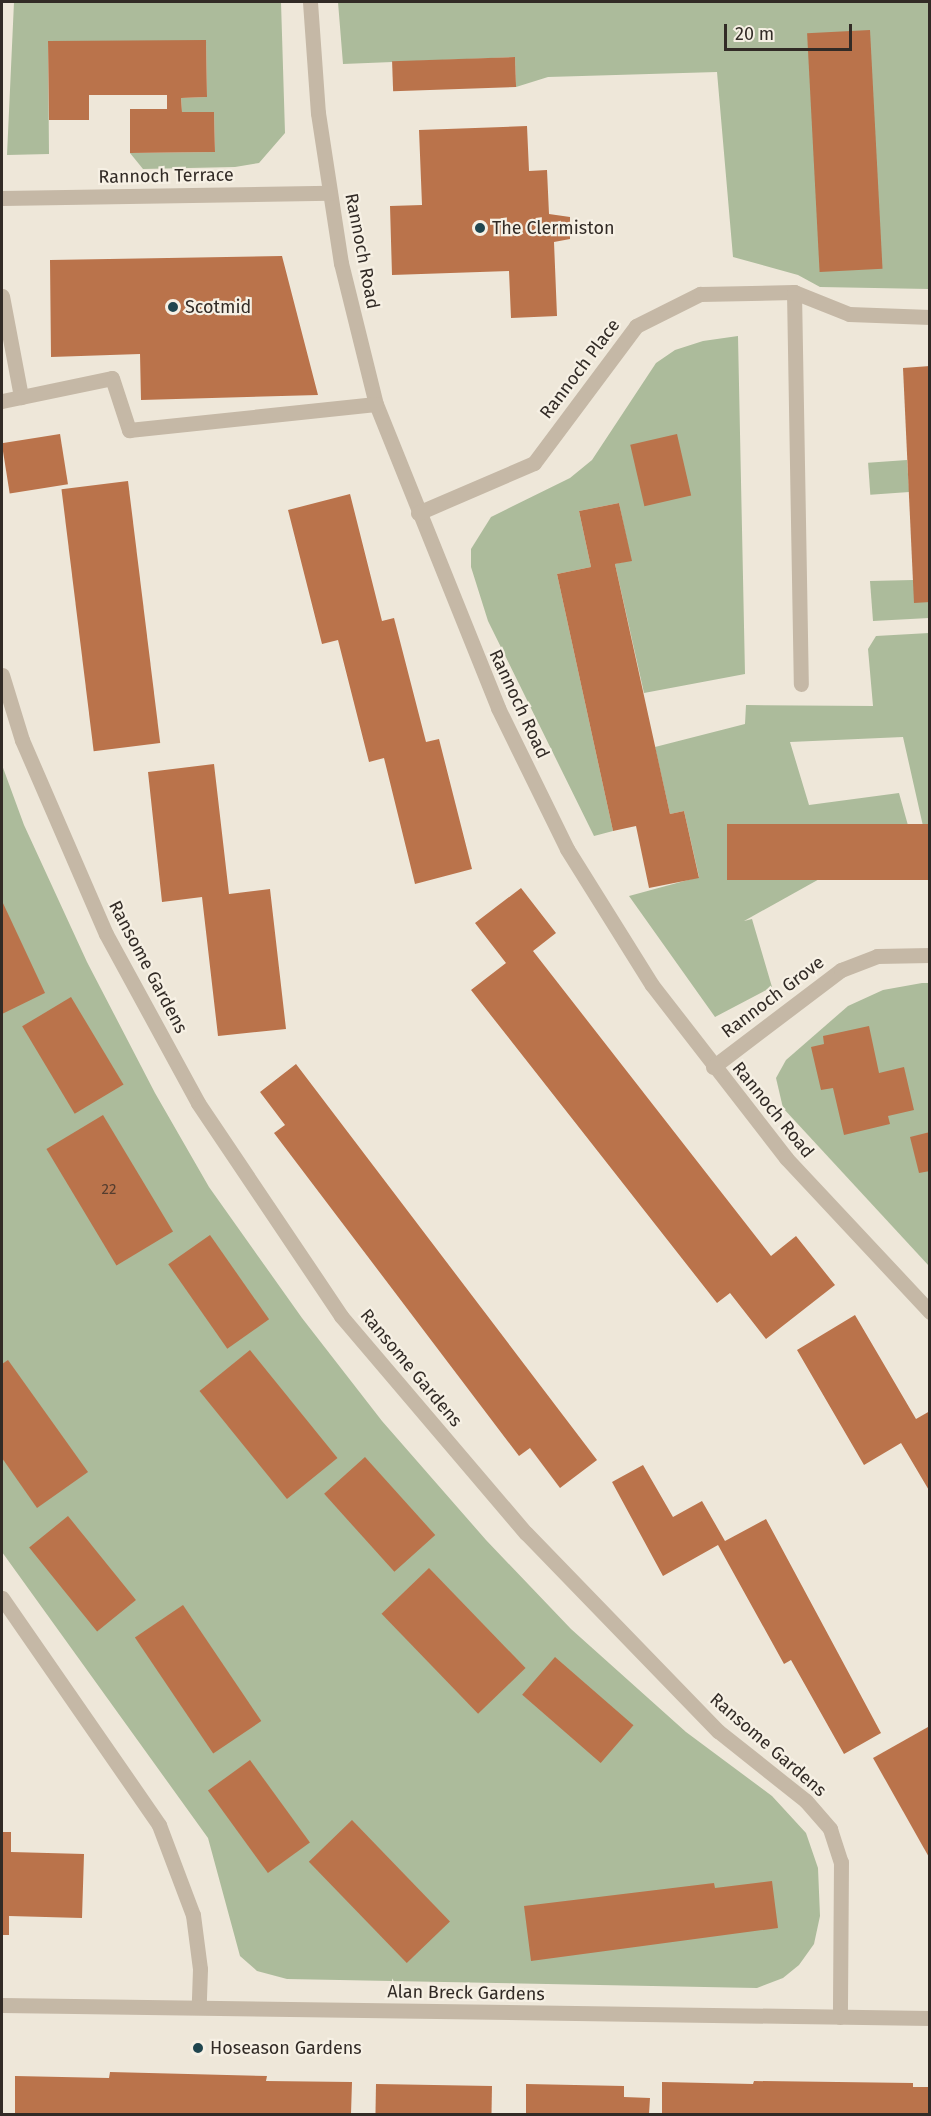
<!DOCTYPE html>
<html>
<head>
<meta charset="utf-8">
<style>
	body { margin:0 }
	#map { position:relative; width:931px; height:2116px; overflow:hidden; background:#eee7d9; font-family:"Fira Sans",sans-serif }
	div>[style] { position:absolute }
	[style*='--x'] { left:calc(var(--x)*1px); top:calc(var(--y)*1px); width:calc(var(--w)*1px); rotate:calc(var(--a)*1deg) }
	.green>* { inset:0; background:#acbb9b; transform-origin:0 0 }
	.building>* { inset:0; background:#ba734b; transform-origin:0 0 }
	.minor>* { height:15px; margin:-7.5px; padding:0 7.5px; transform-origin:7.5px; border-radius:7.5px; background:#c5b8a6 }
	.dots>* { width:16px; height:16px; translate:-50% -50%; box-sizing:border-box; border:3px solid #f6f0e4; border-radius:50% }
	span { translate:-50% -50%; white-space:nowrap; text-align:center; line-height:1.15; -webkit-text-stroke:4.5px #f6f0e4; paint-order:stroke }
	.number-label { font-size:15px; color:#543d2f }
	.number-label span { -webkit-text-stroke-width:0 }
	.street-label { font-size:18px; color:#322b26 }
	.poi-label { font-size:18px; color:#322b26 }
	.left { translate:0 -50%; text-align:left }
	.frame { position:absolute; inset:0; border:3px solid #322b26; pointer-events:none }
	.scale { position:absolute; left:724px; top:24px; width:128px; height:27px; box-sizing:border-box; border:3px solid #322b26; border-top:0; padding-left:8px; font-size:18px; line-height:21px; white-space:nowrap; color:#322b26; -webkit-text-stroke:4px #f6f0e4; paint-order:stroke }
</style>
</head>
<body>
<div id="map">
	<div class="green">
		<i style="clip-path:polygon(14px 2px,281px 2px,285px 133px,259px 163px,235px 167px,143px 169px,130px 153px,215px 152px,214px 112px,182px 112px,181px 98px,207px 97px,206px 41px,48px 41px,49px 154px,7px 155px)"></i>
		<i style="clip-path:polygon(338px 2px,929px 2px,929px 289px,820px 287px,798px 275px,733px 257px,717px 72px,548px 77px,516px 87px,515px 57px,343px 64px)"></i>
		<i style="clip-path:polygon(738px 336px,745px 674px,644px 693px,615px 564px,631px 560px,619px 503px,579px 511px,591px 567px,557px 574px,613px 831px,594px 836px,488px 621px,471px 567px,471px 549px,491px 517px,570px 478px,592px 460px,656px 363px,675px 350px,703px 341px)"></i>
		<i style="left:907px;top:460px;width:32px;height:39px;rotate:86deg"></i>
		<i style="clip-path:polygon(913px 580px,929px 602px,929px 618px,873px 621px,870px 581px)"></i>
		<i style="clip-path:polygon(929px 633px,929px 824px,923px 826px,903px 737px,790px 742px,809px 805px,899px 793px,909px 829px,744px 921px,752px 919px,772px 987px,715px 1017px,629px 896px,699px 877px,684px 811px,670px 814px,655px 747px,745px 724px,746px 705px,873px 706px,868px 649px,876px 636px)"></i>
		<i style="clip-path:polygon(2px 765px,24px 825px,87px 962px,155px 1093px,209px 1187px,302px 1318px,382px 1421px,486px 1540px,571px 1629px,686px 1732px,772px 1796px,806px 1833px,818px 1868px,820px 1916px,814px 1944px,799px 1965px,783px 1978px,757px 1988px,287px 1979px,257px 1971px,240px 1956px,208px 1838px,2px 1552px)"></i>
		<i style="clip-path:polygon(922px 983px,929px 983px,929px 1266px,783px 1108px,776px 1078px,786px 1060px,848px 1006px,883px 990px)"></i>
	</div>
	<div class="building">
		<i style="left:870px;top:30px;width:239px;height:63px;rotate:87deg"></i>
		<i style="clip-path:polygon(206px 40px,207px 97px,181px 98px,182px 112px,214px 112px,215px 152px,130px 153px,130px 109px,167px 109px,167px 95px,89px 95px,89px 120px,49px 120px,48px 41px)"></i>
		<i style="left:515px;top:57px;width:30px;height:123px;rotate:88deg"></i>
		<i style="clip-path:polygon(527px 126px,529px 171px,547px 170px,549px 214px,570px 217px,570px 239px,554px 242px,557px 316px,511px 318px,509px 271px,392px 275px,390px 206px,422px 205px,419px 130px)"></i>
		<i style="clip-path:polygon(282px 256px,318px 395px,141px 400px,140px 354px,51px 357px,50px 260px)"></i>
		<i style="clip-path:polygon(930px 366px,930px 602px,914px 603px,903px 368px)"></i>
		<i style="left:60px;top:434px;width:51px;height:59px;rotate:81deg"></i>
		<i style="left:677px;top:434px;width:63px;height:48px;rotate:77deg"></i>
		<i style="left:128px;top:481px;width:264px;height:67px;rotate:83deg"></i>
		<i style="clip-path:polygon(350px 494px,382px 621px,394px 618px,426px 742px,439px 739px,472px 869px,415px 884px,384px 758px,369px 762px,338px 640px,322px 644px,288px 510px)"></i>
		<i style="clip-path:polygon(619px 503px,632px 561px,615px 564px,670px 814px,684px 811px,699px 878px,649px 888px,636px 826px,613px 831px,557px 574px,591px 567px,579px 511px)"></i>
		<i style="clip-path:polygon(214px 764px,229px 894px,270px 889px,286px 1029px,218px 1036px,202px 897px,162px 902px,148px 772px)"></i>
		<i style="left:930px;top:824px;width:56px;height:203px;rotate:90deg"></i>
		<i style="clip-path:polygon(521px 888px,556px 933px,533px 951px,771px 1256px,796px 1236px,835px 1285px,766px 1339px,730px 1293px,717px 1303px,471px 990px,506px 963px,475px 923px)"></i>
		<i style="clip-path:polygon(2px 901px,45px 993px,2px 1014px)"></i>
		<i style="left:71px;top:997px;width:102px;height:57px;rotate:59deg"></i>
		<i style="clip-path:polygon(869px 1026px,879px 1073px,904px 1067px,914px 1110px,888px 1116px,890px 1124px,844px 1135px,833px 1088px,821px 1090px,811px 1047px,824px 1044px,823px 1036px)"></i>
		<i style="clip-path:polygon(296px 1064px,597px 1460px,560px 1488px,530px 1448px,519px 1456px,274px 1133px,285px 1125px,260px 1092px)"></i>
		<i style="left:103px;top:1115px;width:136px;height:66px;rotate:59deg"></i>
		<i style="clip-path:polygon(930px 1132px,930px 1171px,919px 1173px,910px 1137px)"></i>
		<i style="left:210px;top:1235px;width:103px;height:51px;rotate:55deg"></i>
		<i style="clip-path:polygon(855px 1315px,916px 1419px,930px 1411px,930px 1492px,901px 1443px,864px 1465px,797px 1350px)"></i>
		<i style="left:250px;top:1350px;width:139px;height:65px;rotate:51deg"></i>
		<i style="clip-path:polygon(8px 1360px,88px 1472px,37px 1508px,2px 1458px,2px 1364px)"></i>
		<i style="left:365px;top:1457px;width:105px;height:55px;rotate:48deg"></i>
		<i style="clip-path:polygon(643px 1465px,673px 1517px,702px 1501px,725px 1541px,766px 1519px,881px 1733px,844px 1754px,791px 1660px,784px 1664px,718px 1545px,663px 1576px,612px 1482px)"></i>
		<i style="left:68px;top:1516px;width:108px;height:50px;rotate:51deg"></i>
		<i style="left:429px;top:1568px;width:139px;height:66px;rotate:46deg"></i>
		<i style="left:183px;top:1605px;width:140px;height:58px;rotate:56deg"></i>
		<i style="left:555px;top:1657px;width:104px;height:50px;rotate:41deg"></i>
		<i style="clip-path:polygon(928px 1727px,930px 1729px,930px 1859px,873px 1758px)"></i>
		<i style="left:250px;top:1760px;width:102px;height:52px;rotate:54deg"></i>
		<i style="left:352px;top:1820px;width:141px;height:60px;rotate:46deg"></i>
		<i style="clip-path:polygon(2px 1832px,11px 1832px,11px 1852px,84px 1854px,82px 1918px,9px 1916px,9px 1935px,2px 1935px)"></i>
		<i style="clip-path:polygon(772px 1881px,778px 1928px,531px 1961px,524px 1906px,714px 1883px,715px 1888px)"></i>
		<i style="clip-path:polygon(110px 2072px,267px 2076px,266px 2081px,352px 2082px,351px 2114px,15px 2114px,15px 2076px,109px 2078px)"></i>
		<i style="clip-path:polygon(754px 2081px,913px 2083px,913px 2087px,930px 2087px,930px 2114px,662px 2114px,662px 2082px,753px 2084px)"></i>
		<i style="left:376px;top:2084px;width:116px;height:30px;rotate:1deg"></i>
		<i style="clip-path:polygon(526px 2084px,624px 2086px,624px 2097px,650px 2098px,649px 2114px,526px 2114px)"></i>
	</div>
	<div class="minor">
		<i style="--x:310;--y:2;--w:111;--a:85.9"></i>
		<i style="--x:318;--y:113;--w:152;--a:81.3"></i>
		<i style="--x:341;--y:263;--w:145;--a:76.1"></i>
		<i style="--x:376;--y:404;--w:328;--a:68.1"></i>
		<i style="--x:498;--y:708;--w:157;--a:63.9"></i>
		<i style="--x:567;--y:849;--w:160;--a:58"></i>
		<i style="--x:652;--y:985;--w:219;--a:52.2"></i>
		<i style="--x:786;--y:1158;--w:211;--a:46.9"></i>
		<i style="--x:2;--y:198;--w:328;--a:-0.9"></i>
		<i style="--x:794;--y:292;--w:392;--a:89"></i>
		<i style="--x:2;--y:296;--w:103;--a:79.3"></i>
		<i style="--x:2;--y:401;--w:112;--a:-11.8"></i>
		<i style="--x:112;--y:378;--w:55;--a:71.9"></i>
		<i style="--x:129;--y:430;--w:248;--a:-6"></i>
		<i style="--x:418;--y:513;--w:126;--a:-23.3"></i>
		<i style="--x:534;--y:463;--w:171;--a:-53.3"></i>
		<i style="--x:636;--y:326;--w:72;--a:-26.6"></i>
		<i style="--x:700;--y:294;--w:94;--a:-1.2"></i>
		<i style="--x:794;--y:292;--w:59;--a:21.8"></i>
		<i style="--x:849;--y:314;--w:81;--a:2.1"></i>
		<i style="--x:2;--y:675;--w:68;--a:72.9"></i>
		<i style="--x:22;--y:740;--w:211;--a:66.6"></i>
		<i style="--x:106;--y:934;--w:192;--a:61.4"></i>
		<i style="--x:198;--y:1103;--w:257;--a:56.1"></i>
		<i style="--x:341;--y:1316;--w:285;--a:49.6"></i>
		<i style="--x:526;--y:1533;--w:276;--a:45.9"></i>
		<i style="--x:718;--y:1731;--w:112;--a:38.5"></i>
		<i style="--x:806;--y:1801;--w:37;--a:49"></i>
		<i style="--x:830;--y:1829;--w:35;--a:72"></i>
		<i style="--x:841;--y:1862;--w:155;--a:90.4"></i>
		<i style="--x:713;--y:1067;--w:161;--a:-37.2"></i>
		<i style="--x:841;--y:970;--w:39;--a:-21"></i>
		<i style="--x:877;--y:956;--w:53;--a:-1.1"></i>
		<i style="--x:2;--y:1598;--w:276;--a:55.3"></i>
		<i style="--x:159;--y:1825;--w:96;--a:69.3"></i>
		<i style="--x:193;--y:1915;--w:54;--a:82.6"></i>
		<i style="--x:200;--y:1969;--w:38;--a:92"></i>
		<i style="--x:2;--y:2005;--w:928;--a:0.8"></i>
	</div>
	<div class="dots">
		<i style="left:480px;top:228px;background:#20464f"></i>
		<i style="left:173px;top:307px;background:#20464f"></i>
		<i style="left:198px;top:2048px;background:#20464f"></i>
	</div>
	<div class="number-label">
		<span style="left:109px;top:1190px">22</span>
	</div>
	<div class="street-label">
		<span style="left:166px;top:176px;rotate:-1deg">Rannoch Terrace</span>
		<span style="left:362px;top:251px;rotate:79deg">Rannoch Road</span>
		<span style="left:580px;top:369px;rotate:-53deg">Rannoch Place</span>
		<span style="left:519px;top:704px;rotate:65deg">Rannoch Road</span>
		<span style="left:148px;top:967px;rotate:62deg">Ransome Gardens</span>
		<span style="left:773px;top:997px;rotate:-37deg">Rannoch Grove</span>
		<span style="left:773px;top:1110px;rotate:51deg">Rannoch Road</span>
		<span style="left:411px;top:1368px;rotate:50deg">Ransome Gardens</span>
		<span style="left:768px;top:1745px;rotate:41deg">Ransome Gardens</span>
		<span style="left:466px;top:1993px;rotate:1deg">Alan Breck Gardens</span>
	</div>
	<div class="poi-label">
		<span class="left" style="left:492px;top:228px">The Clermiston</span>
		<span class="left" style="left:185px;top:307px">Scotmid</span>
		<span class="left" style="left:210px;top:2048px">Hoseason Gardens</span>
	</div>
	<div class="frame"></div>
	<div class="scale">20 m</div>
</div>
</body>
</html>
